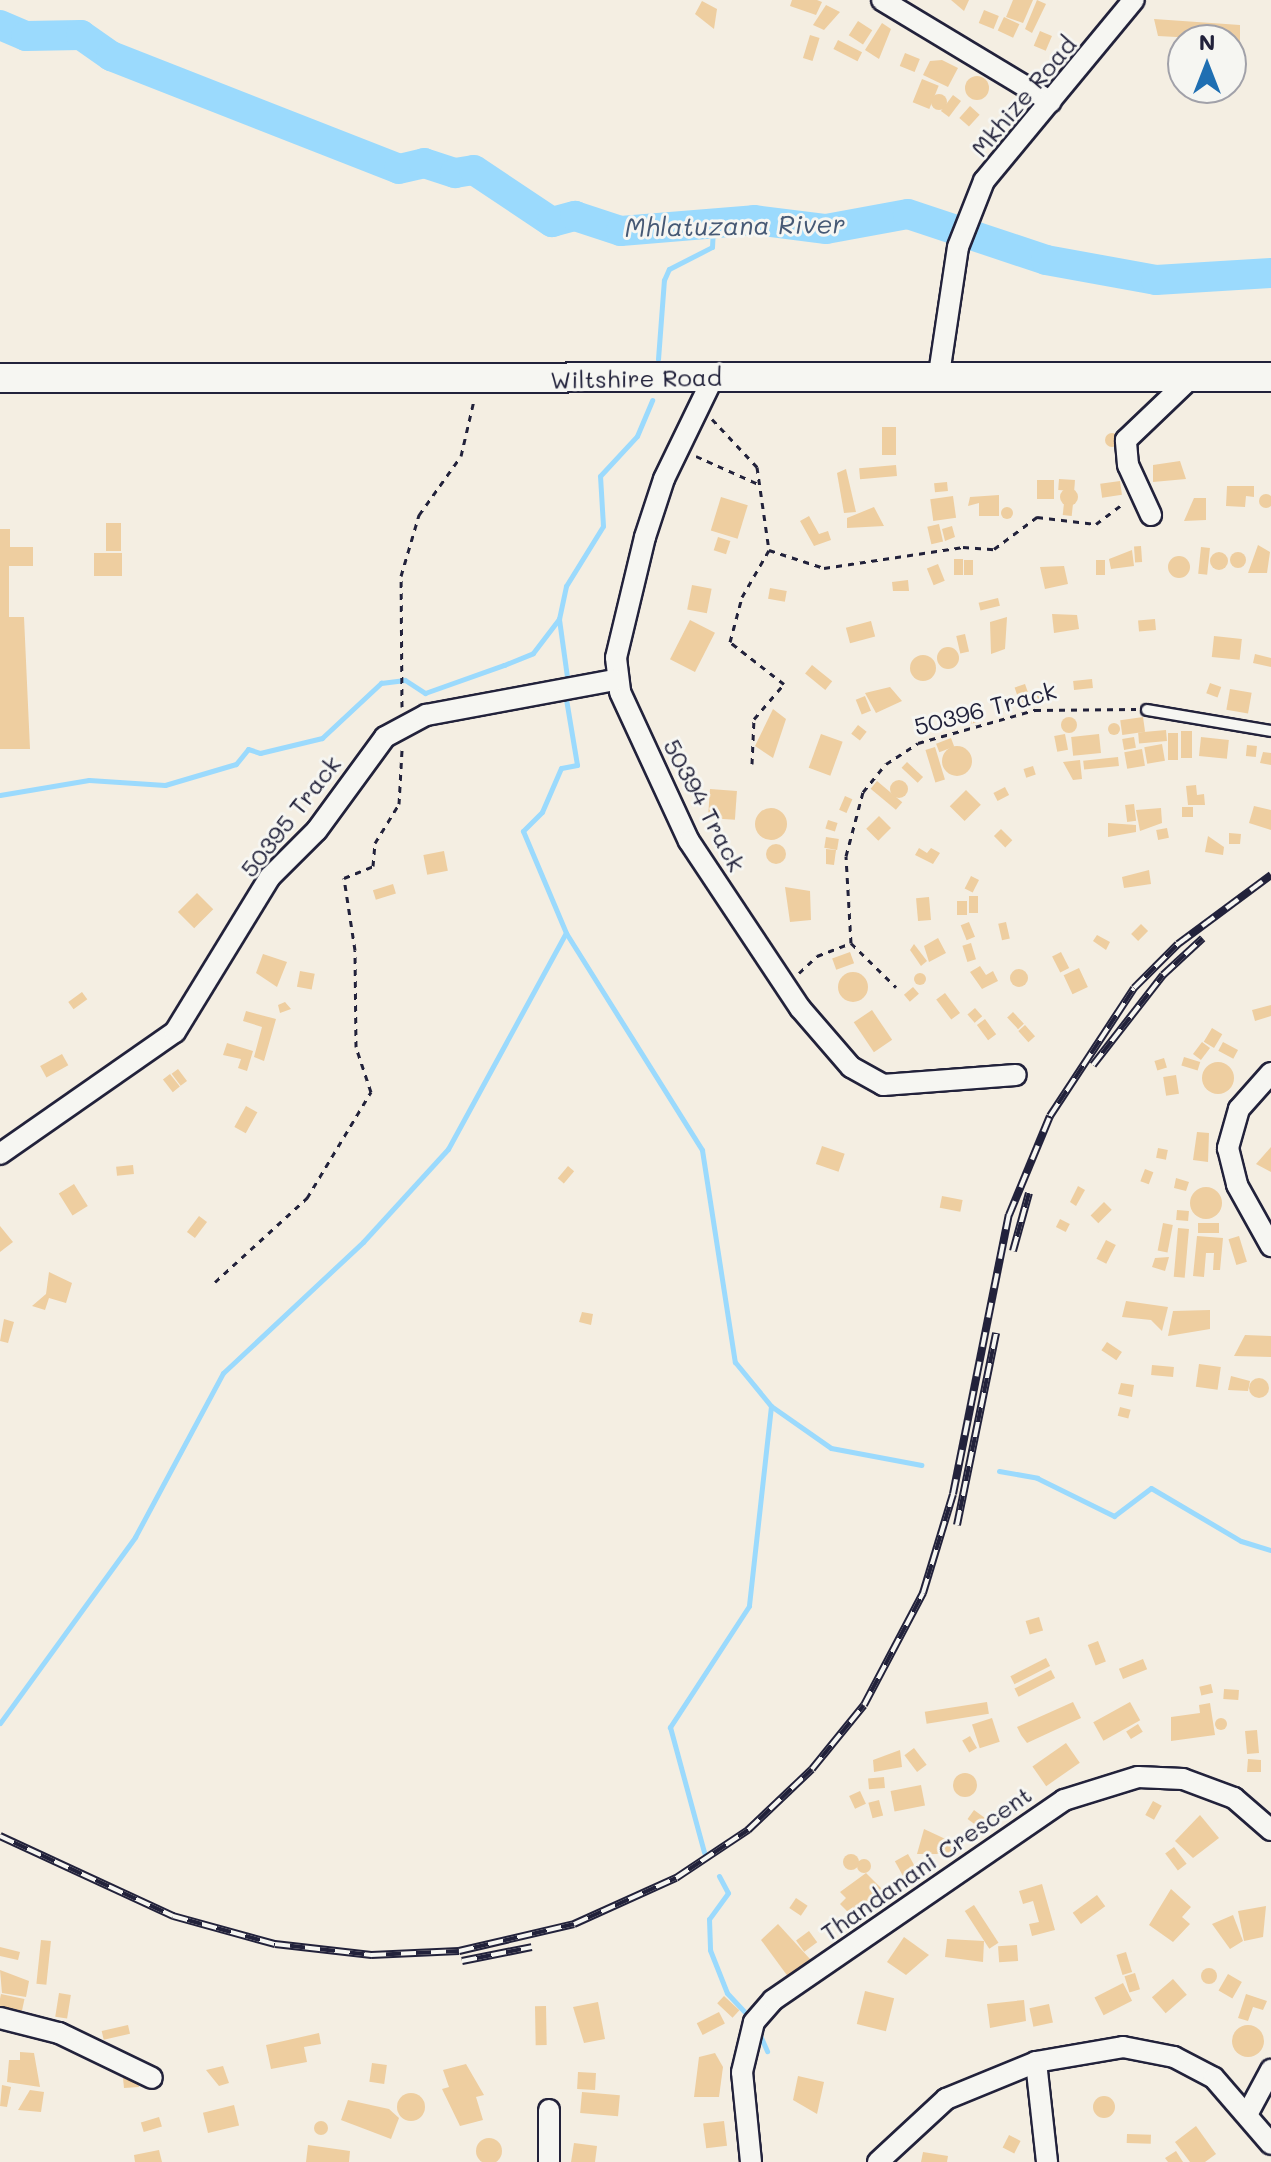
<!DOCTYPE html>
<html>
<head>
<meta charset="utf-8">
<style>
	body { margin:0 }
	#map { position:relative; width:1271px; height:2162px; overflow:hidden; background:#f4eee2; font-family:Mali,sans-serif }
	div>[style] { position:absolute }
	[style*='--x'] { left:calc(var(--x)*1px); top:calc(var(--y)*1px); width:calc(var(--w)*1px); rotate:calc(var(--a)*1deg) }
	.stream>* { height:5px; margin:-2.5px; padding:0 2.5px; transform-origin:2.5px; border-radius:2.5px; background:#9bdafd }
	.river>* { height:30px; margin:-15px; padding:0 15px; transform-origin:15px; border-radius:15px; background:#9bdafd }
	.building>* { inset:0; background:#eecea0; transform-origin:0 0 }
	.round { border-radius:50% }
	.path>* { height:3px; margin-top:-1.5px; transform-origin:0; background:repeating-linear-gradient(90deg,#22223b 0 6px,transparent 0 12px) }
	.roads { filter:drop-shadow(2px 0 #22223b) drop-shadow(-2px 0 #22223b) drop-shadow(0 2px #22223b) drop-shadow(0 -2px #22223b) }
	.lane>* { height:10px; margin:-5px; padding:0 5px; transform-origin:5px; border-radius:5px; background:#f6f6f2 }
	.street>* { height:20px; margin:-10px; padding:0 10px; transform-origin:10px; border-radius:10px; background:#f6f6f2 }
	.secondary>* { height:28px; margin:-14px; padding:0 14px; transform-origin:14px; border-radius:14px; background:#f6f6f2 }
	.rail>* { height:8px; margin-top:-4px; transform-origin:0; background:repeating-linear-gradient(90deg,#f6f6f2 0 15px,#22223b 0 30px); box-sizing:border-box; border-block:2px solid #22223b }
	span { translate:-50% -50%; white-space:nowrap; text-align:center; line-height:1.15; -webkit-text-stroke:6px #f6f6f2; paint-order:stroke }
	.street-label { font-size:24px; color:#22223b }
	.water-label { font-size:26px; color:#465975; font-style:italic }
	.north { position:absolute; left:1167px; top:24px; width:80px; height:80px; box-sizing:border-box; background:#f6f6f2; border:2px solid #a1a1a9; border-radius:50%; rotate:0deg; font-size:22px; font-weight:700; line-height:32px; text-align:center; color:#22223b }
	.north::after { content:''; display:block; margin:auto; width:28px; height:36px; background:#1f6fb2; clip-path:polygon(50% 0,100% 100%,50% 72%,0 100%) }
</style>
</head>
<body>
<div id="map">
	<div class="stream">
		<i style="--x:658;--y:359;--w:79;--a:-85.7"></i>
		<i style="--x:664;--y:280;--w:12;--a:-66"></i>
		<i style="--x:669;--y:269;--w:48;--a:-27.1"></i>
		<i style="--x:712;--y:247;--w:22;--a:-87"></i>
		<i style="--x:568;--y:684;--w:66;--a:-97.9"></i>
		<i style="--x:559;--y:619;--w:34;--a:-78"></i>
		<i style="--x:566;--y:586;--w:70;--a:-58.3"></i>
		<i style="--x:603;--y:526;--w:50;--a:-93.4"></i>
		<i style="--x:600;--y:476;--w:54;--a:-47.2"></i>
		<i style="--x:637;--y:436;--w:39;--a:-67"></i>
		<i style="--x:565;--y:693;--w:73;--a:80.5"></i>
		<i style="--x:577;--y:765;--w:16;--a:169"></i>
		<i style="--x:561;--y:768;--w:48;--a:113.4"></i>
		<i style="--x:542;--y:812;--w:27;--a:135"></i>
		<i style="--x:523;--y:831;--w:111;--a:67.1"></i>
		<i style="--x:566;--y:933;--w:256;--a:57.9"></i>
		<i style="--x:702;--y:1150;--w:215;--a:81.2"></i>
		<i style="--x:735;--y:1362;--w:57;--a:50.7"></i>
		<i style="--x:771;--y:1406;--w:201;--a:96.3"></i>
		<i style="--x:749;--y:1606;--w:145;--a:123.1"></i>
		<i style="--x:670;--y:1727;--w:130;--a:74.8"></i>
		<i style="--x:0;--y:795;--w:90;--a:-9.6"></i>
		<i style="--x:89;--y:780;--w:76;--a:3.8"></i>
		<i style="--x:165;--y:785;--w:74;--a:-16.5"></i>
		<i style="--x:236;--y:764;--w:19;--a:-51"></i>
		<i style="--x:248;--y:749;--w:13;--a:18"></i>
		<i style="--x:260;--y:753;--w:64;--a:-13.6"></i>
		<i style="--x:322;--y:738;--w:81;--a:-43"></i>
		<i style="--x:381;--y:683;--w:24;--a:-7"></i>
		<i style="--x:405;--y:680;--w:24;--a:33"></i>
		<i style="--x:425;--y:693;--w:84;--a:-19.5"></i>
		<i style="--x:504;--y:665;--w:31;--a:-22"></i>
		<i style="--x:533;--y:653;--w:43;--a:-52.6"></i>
		<i style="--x:771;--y:1406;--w:73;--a:35"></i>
		<i style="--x:831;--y:1448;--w:92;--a:10.7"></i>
		<i style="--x:999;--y:1471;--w:39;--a:10"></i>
		<i style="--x:1037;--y:1478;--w:86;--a:26.3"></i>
		<i style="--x:1114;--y:1516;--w:46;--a:-37.1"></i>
		<i style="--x:1151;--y:1488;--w:104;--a:30.5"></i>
		<i style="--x:1241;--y:1541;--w:31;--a:17"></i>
		<i style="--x:0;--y:1723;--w:230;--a:-54"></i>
		<i style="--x:135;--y:1537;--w:186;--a:-61.8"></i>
		<i style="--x:223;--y:1373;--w:192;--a:-43.1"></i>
		<i style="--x:363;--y:1242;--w:126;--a:-47.6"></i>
		<i style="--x:448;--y:1149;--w:246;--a:-61.4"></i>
		<i style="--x:719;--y:1876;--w:19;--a:62"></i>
		<i style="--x:728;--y:1893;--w:32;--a:126"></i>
		<i style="--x:709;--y:1919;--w:31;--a:88"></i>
		<i style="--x:710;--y:1950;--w:46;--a:68.4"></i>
		<i style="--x:727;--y:1993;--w:34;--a:47"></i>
		<i style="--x:759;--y:2033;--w:20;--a:66"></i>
	</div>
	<div class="river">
		<i style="--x:0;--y:25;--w:28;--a:23"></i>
		<i style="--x:26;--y:36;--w:55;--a:-1"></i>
		<i style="--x:81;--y:35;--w:37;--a:35"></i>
		<i style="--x:111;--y:56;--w:309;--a:21.4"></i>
		<i style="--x:399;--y:169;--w:26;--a:-13"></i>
		<i style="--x:424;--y:163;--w:33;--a:18"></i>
		<i style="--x:455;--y:173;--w:19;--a:-9"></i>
		<i style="--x:474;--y:170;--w:94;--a:33.7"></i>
		<i style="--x:552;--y:222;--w:24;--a:-15"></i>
		<i style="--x:575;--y:216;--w:48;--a:18.1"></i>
		<i style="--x:621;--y:231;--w:133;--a:-4.7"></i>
		<i style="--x:754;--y:220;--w:73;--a:7.1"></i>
		<i style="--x:826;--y:229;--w:83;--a:-10.4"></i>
		<i style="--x:908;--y:214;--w:145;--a:18.4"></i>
		<i style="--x:1046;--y:260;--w:112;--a:10.3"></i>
		<i style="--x:1156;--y:280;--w:115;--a:-3.5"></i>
	</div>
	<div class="building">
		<i style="clip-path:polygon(792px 0,817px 0,822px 2px,816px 15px,790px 6px)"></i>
		<i style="clip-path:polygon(951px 0,969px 0,964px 11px)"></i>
		<i style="clip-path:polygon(1013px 0,1033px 0,1023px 23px,1006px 17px)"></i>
		<i style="clip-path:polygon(1037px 0,1046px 4px,1032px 33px,1025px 29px)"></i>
		<i style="clip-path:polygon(702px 1px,717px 9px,714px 29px,695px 14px)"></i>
		<i style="clip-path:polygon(826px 5px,840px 12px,824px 30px,813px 25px)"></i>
		<i style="left:984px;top:10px;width:16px;height:14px;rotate:22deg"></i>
		<i style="left:1004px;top:17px;width:17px;height:15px;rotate:25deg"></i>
		<i style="clip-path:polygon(1154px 19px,1240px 25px,1240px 66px,1231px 66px,1231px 40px,1158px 36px)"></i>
		<i style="left:858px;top:21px;width:17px;height:17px;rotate:33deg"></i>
		<i style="clip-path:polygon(882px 23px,891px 29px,879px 59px,865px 50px)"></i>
		<i style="left:1040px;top:31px;width:13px;height:16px;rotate:23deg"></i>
		<i style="left:810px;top:35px;width:10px;height:24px;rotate:17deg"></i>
		<i style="left:838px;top:40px;width:27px;height:10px;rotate:27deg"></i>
		<i style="left:1173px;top:51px;width:10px;height:13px"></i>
		<i style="left:905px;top:53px;width:16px;height:14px;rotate:22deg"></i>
		<i style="clip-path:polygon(942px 60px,958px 68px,948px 87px,923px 75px,930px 61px)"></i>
		<i class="round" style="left:965px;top:76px;width:24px;height:24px"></i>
		<i style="left:922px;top:79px;width:18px;height:25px;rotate:22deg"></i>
		<i class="round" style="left:931px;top:94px;width:16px;height:16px"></i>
		<i style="left:953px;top:95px;width:10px;height:20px;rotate:37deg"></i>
		<i style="left:970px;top:106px;width:13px;height:16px;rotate:42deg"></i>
		<i style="left:882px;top:427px;width:14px;height:28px"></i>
		<i class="round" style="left:1105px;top:433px;width:14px;height:14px"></i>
		<i style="clip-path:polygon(1180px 461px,1186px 479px,1153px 482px,1153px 465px)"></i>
		<i style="left:896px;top:465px;width:11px;height:37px;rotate:85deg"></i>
		<i style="clip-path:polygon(846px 469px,856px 512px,844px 513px,837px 473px)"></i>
		<i style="left:1059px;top:479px;width:16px;height:11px;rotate:4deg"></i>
		<i style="left:1037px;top:480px;width:17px;height:19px"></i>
		<i style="left:1120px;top:481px;width:14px;height:20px;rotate:82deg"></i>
		<i style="left:947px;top:482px;width:9px;height:13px;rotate:84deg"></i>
		<i style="clip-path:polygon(1227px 486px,1254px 486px,1254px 497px,1246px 496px,1245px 507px,1226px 506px)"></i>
		<i class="round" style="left:1060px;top:488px;width:18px;height:18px"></i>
		<i class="round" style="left:1259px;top:494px;width:14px;height:14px"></i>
		<i style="clip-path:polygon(999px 495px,999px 516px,979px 516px,979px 503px,968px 506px,970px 497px)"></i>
		<i style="left:953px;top:496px;width:22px;height:23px;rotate:82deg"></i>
		<i style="left:721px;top:497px;width:28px;height:35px;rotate:17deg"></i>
		<i style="clip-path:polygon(1194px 498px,1206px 498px,1206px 520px,1184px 521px)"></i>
		<i style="left:1064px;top:503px;width:9px;height:12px;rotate:6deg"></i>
		<i class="round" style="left:1001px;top:507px;width:12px;height:12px"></i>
		<i style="clip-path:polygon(874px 507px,884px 526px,847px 528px,847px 518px)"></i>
		<i style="clip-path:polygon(809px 516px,819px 534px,828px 531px,831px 540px,814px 546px,800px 521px)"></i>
		<i style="left:106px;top:523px;width:15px;height:28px"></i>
		<i style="left:939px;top:524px;width:18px;height:12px;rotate:77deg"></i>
		<i style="clip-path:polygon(952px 526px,955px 537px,945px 541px,942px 529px)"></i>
		<i style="clip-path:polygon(0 529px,10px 529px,10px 547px,33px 547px,33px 566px,9px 566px,9px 617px,24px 617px,30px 749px,0 749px)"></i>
		<i style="left:718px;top:537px;width:13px;height:14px;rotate:18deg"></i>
		<i style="clip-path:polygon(1258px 545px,1270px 552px,1267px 573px,1248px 573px)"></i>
		<i style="left:1141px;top:546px;width:16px;height:7px;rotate:86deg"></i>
		<i style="left:1201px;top:547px;width:9px;height:27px;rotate:6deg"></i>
		<i style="clip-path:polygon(1132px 550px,1134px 566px,1111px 569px,1109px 559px)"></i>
		<i class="round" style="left:1210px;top:552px;width:18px;height:18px"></i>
		<i class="round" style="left:1230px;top:552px;width:16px;height:16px"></i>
		<i style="left:94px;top:553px;width:28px;height:23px"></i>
		<i class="round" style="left:1168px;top:556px;width:22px;height:22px"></i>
		<i style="left:954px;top:559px;width:9px;height:16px"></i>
		<i style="left:964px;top:560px;width:9px;height:15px"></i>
		<i style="left:1096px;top:560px;width:9px;height:15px"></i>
		<i style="left:938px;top:564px;width:18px;height:12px;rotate:68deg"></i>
		<i style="clip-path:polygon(1064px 566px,1068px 584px,1045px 589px,1040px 567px)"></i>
		<i style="clip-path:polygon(908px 580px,909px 591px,893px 591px,892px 582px)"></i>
		<i style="left:692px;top:585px;width:20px;height:25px;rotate:11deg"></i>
		<i style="left:770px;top:588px;width:17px;height:11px;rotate:10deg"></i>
		<i style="left:998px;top:598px;width:8px;height:20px;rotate:76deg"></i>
		<i style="clip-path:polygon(1052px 614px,1077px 615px,1079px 629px,1054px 633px)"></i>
		<i style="clip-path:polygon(1007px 617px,1005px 649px,991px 654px,990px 622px)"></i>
		<i style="left:1155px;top:619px;width:11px;height:17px;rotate:85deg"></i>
		<i style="left:690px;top:620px;width:28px;height:44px;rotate:27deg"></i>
		<i style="left:871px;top:621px;width:16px;height:26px;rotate:75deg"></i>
		<i style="left:965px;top:634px;width:18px;height:9px;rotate:77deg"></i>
		<i style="left:1214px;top:636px;width:28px;height:21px;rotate:6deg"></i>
		<i class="round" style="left:937px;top:647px;width:22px;height:22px"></i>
		<i style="clip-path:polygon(1255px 654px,1271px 658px,1271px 667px,1253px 663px)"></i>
		<i class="round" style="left:910px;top:655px;width:26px;height:26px"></i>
		<i style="left:812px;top:665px;width:26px;height:11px;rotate:39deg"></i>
		<i style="left:1092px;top:679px;width:9px;height:19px;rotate:84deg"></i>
		<i style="left:1210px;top:683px;width:12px;height:11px;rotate:20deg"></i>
		<i style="left:1025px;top:684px;width:18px;height:11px;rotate:71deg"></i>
		<i style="clip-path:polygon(890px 687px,902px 701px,876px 713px,865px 693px)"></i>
		<i style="left:1051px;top:688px;width:9px;height:16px;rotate:69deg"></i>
		<i style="left:1230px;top:689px;width:22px;height:21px;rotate:10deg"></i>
		<i style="left:865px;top:696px;width:16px;height:10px;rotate:68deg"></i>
		<i style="clip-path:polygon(773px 709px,786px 719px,773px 758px,755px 746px)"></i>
		<i style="left:976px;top:709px;width:12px;height:10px;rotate:66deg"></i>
		<i style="left:1143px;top:717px;width:15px;height:23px;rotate:82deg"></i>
		<i class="round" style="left:1061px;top:717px;width:16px;height:16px"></i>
		<i class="round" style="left:1108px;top:723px;width:12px;height:12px"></i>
		<i style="left:858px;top:725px;width:11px;height:11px;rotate:38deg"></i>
		<i style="left:1166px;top:730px;width:11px;height:28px;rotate:85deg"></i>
		<i style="left:1181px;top:731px;width:11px;height:27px"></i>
		<i style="left:1168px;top:733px;width:10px;height:27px"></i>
		<i style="left:821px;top:734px;width:23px;height:36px;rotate:20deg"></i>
		<i style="left:1065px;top:734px;width:16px;height:11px;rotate:79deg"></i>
		<i style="left:1099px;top:734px;width:19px;height:28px;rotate:84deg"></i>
		<i style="left:1134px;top:737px;width:11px;height:12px;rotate:80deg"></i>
		<i style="left:1201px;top:737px;width:28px;height:19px;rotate:6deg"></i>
		<i style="left:951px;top:738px;width:9px;height:16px;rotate:69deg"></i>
		<i style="left:1162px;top:744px;width:17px;height:18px;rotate:80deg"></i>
		<i style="left:1247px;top:745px;width:10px;height:11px;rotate:6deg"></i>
		<i class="round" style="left:942px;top:746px;width:30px;height:30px"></i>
		<i style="left:935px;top:747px;width:34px;height:10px;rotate:73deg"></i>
		<i style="left:1142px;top:749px;width:17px;height:18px;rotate:80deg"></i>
		<i style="clip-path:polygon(1263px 752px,1271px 753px,1271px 765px,1260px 763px)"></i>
		<i style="left:1118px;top:757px;width:9px;height:35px;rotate:84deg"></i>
		<i style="clip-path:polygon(1080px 760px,1082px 779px,1073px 780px,1063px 762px)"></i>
		<i style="left:907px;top:762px;width:22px;height:8px;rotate:43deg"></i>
		<i style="left:1033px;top:766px;width:9px;height:10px;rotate:72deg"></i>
		<i class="round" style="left:890px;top:780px;width:18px;height:18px"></i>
		<i style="left:877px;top:781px;width:33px;height:10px;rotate:40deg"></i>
		<i style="clip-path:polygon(1196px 785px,1197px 795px,1204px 794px,1205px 805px,1188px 805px,1186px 786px)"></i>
		<i style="left:1005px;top:787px;width:9px;height:13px;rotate:63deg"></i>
		<i style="left:710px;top:789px;width:27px;height:29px;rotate:4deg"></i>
		<i style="left:966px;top:790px;width:21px;height:23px;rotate:45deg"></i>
		<i style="left:845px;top:796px;width:8px;height:15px;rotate:23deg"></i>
		<i style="left:1134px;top:804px;width:17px;height:9px;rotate:83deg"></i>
		<i style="clip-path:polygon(1254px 806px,1271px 810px,1271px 830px,1249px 823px)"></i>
		<i style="left:1182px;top:807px;width:11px;height:10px"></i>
		<i style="clip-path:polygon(1161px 808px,1162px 823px,1140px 831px,1136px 810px)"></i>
		<i class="round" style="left:755px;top:808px;width:32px;height:32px"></i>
		<i style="left:879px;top:816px;width:17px;height:18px;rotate:45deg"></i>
		<i style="left:828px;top:820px;width:10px;height:9px;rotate:17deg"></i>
		<i style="clip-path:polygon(1108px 823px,1136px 825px,1136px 832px,1108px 837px)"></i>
		<i style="left:1167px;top:828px;width:10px;height:11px;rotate:79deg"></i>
		<i style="left:1001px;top:829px;width:16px;height:10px;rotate:45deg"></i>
		<i style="clip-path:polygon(1229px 833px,1241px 834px,1240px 844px,1229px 844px)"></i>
		<i style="clip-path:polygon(1208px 836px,1224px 847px,1223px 855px,1205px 852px)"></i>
		<i style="left:826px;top:837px;width:13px;height:11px;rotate:9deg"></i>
		<i class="round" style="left:766px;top:844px;width:20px;height:20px"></i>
		<i style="clip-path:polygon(919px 848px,927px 853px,931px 848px,940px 853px,933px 864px,915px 855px)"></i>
		<i style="clip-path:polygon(826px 849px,836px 850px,834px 865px,826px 864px)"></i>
		<i style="left:444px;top:851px;width:20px;height:21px;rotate:79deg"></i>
		<i style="clip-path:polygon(1149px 870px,1151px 884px,1124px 888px,1122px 877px)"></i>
		<i style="left:971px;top:876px;width:9px;height:14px;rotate:27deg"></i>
		<i style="left:393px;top:884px;width:10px;height:21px;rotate:73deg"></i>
		<i style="clip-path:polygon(785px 887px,810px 891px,811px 920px,790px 922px)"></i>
		<i style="left:197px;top:893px;width:23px;height:27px;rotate:45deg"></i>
		<i style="left:978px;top:896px;width:17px;height:9px;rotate:90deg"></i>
		<i style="left:929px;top:897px;width:23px;height:13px;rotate:85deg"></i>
		<i style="left:967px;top:901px;width:14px;height:10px;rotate:90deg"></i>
		<i style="left:969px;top:922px;width:16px;height:9px;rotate:68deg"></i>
		<i style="left:1006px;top:922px;width:17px;height:8px;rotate:77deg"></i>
		<i style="left:1141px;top:924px;width:10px;height:14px;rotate:45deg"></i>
		<i style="clip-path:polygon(1097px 935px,1110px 942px,1106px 950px,1093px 941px)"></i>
		<i style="clip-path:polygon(938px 938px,946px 953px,929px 962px,924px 946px)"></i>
		<i style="left:971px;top:943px;width:17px;height:9px;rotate:73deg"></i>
		<i style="clip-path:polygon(914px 944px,927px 961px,921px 966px,910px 950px)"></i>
		<i style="left:850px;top:952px;width:12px;height:19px;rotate:70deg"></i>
		<i style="left:1061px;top:952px;width:18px;height:10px;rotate:63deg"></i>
		<i style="clip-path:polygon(263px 954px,287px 962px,277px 987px,256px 973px)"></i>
		<i style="clip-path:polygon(980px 966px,986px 975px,993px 971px,998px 981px,982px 989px,970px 972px)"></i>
		<i style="left:1079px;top:968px;width:21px;height:17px;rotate:65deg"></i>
		<i class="round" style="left:1010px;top:969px;width:18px;height:18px"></i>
		<i style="left:300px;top:971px;width:15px;height:16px;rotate:11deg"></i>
		<i class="round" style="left:838px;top:972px;width:30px;height:30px"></i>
		<i class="round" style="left:914px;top:973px;width:12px;height:12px"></i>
		<i style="left:913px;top:987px;width:9px;height:12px;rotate:49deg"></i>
		<i style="left:82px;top:992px;width:9px;height:17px;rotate:54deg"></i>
		<i style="left:945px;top:993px;width:25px;height:11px;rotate:53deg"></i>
		<i style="clip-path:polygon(285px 1002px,291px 1009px,280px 1013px,278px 1005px)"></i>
		<i style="clip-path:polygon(1271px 1005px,1271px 1016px,1255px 1021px,1252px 1010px)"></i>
		<i style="left:975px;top:1008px;width:11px;height:10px;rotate:49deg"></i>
		<i style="left:872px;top:1010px;width:36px;height:22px;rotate:56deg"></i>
		<i style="clip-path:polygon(246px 1011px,276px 1019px,264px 1061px,254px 1057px,262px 1027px,243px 1021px)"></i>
		<i style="left:1013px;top:1012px;width:16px;height:8px;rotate:47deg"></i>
		<i style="left:985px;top:1019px;width:19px;height:10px;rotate:54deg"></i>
		<i style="left:1025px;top:1025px;width:15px;height:9px;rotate:48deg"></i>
		<i style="left:1212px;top:1028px;width:12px;height:16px;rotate:31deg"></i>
		<i style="left:1202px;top:1042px;width:10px;height:15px;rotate:37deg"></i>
		<i style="left:1223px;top:1042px;width:17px;height:10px;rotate:28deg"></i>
		<i style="clip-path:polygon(227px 1043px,253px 1051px,247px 1071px,238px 1068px,241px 1059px,223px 1055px)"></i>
		<i style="left:62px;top:1054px;width:13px;height:25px;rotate:61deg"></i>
		<i style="left:1184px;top:1057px;width:17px;height:9px;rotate:17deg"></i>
		<i style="left:1164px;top:1058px;width:10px;height:10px;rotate:73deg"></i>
		<i class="round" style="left:1202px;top:1062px;width:32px;height:32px"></i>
		<i style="left:178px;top:1069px;width:15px;height:8px;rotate:53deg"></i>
		<i style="left:170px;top:1074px;width:16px;height:9px;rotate:52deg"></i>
		<i style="left:1176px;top:1075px;width:19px;height:13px;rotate:81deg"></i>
		<i style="left:246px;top:1106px;width:13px;height:24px;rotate:29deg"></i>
		<i style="clip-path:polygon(1197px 1132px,1209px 1133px,1208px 1162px,1193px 1160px)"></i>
		<i style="left:822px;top:1146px;width:24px;height:19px;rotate:19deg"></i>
		<i style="clip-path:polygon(1271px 1147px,1271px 1172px,1256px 1164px)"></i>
		<i style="left:1158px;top:1148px;width:10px;height:10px;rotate:11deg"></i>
		<i style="left:133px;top:1165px;width:9px;height:17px;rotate:84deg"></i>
		<i style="left:568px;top:1166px;width:8px;height:16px;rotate:40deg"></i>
		<i style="left:1145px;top:1169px;width:9px;height:13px;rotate:21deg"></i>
		<i style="clip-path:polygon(1176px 1178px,1189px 1182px,1186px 1191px,1174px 1188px)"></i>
		<i style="left:74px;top:1184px;width:26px;height:18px;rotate:58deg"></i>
		<i style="clip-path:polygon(1078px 1186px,1085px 1190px,1076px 1206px,1070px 1202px)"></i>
		<i class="round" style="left:1190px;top:1187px;width:32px;height:32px"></i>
		<i style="left:942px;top:1196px;width:21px;height:12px;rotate:11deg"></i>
		<i style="left:1104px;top:1202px;width:11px;height:19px;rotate:45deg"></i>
		<i style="left:1177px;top:1210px;width:12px;height:10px;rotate:5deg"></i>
		<i style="left:199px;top:1216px;width:10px;height:20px;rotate:37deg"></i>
		<i style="left:1060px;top:1219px;width:11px;height:9px;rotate:27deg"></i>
		<i style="left:1163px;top:1223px;width:10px;height:28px;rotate:11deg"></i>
		<i style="left:1198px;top:1223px;width:21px;height:10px"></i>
		<i style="clip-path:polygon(0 1226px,13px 1242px,0 1252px)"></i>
		<i style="left:1178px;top:1228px;width:11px;height:49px;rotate:5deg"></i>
		<i style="clip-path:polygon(1197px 1236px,1223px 1238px,1220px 1270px,1213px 1270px,1214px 1253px,1206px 1253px,1204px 1277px,1193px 1276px)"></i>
		<i style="left:1239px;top:1236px;width:27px;height:11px;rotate:73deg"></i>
		<i style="left:1106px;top:1240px;width:11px;height:21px;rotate:27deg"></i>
		<i style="clip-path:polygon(1169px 1257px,1165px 1271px,1152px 1267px,1155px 1258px)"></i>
		<i style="clip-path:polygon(49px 1272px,72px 1283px,66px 1303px,49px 1298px,45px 1310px,32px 1306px,46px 1294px)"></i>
		<i style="clip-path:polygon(1126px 1301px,1168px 1307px,1162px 1331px,1151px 1320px,1122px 1317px)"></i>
		<i style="clip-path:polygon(1210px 1310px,1210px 1329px,1168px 1336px,1173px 1311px)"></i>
		<i style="clip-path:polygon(582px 1312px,593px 1314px,591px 1325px,579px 1322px)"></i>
		<i style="clip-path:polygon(4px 1319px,14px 1322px,8px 1343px,0 1341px)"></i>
		<i style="clip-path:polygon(1245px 1335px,1271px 1336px,1271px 1357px,1234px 1356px)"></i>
		<i style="left:1107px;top:1342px;width:18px;height:10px;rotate:34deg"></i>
		<i style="left:1199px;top:1364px;width:22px;height:23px;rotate:8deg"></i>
		<i style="left:1152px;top:1365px;width:22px;height:10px;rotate:5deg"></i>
		<i style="clip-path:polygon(1231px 1376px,1250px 1381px,1248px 1391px,1228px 1390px)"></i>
		<i class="round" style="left:1249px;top:1378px;width:20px;height:20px"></i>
		<i style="clip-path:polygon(1121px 1383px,1134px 1385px,1132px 1397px,1118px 1394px)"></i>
		<i style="left:1120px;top:1407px;width:11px;height:9px;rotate:15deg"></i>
		<i style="left:1039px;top:1617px;width:14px;height:14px;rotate:73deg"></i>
		<i style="left:1098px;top:1641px;width:22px;height:11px;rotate:69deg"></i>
		<i style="left:1046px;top:1658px;width:9px;height:40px;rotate:63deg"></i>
		<i style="left:1143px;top:1659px;width:11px;height:26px;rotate:68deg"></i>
		<i style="left:1051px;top:1670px;width:9px;height:41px;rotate:63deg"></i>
		<i style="left:1211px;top:1684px;width:9px;height:12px;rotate:77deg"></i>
		<i style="left:1224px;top:1689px;width:15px;height:10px;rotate:4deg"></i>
		<i style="left:987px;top:1702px;width:12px;height:63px;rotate:81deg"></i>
		<i style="clip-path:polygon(1073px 1702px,1081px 1718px,1027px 1743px,1021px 1735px,1017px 1727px)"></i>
		<i style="left:1130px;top:1702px;width:21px;height:42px;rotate:61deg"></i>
		<i style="clip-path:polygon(1210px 1703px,1215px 1735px,1171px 1741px,1171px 1717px,1200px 1713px,1199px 1705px)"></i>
		<i class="round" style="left:1215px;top:1718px;width:12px;height:12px"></i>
		<i style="left:992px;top:1718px;width:25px;height:21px;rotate:72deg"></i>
		<i style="left:1138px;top:1724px;width:9px;height:14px;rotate:58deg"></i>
		<i style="left:1257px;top:1730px;width:23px;height:12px;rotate:85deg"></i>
		<i style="left:970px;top:1736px;width:14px;height:9px;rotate:60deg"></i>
		<i style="left:1066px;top:1743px;width:24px;height:41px;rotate:55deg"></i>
		<i style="left:914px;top:1748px;width:21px;height:12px;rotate:53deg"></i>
		<i style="clip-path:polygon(900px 1750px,902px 1767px,874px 1772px,873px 1760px)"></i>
		<i style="clip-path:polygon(1248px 1759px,1261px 1760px,1261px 1772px,1247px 1772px)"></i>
		<i class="round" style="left:953px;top:1773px;width:24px;height:24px"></i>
		<i style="left:884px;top:1777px;width:11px;height:16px;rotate:85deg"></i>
		<i style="left:921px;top:1785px;width:21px;height:31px;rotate:79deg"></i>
		<i style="left:860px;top:1791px;width:14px;height:12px;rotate:65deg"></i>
		<i style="left:879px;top:1800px;width:16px;height:11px;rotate:75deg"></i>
		<i style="left:1153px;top:1801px;width:10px;height:16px;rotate:29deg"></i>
		<i style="left:974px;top:1810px;width:17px;height:11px;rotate:36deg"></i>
		<i style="clip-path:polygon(1200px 1815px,1219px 1838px,1193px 1858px,1175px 1841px)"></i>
		<i style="clip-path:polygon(924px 1829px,954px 1843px,951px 1854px,917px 1854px)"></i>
		<i style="left:1174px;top:1847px;width:21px;height:11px;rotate:53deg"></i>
		<i class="round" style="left:843px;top:1854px;width:16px;height:16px"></i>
		<i style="left:908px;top:1854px;width:21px;height:15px;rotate:61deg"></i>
		<i class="round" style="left:857px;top:1859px;width:14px;height:14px"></i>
		<i style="clip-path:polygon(866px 1873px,882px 1889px,854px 1918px,840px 1904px,846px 1898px,840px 1892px)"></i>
		<i style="clip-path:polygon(1042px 1884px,1055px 1930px,1032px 1936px,1029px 1924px,1039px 1922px,1033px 1901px,1023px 1904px,1019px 1891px)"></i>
		<i style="clip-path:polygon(1171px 1889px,1191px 1907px,1182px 1917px,1190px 1924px,1173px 1942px,1149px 1925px)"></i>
		<i style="left:1097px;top:1895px;width:14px;height:30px;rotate:54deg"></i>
		<i style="left:796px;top:1898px;width:14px;height:12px;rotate:34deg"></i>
		<i style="left:974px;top:1905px;width:45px;height:11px;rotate:57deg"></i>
		<i style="clip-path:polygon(1266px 1906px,1263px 1937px,1244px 1941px,1238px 1911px)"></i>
		<i style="clip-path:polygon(1233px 1915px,1243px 1941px,1230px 1949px,1212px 1924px)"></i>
		<i style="clip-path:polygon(778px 1924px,810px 1959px,789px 1978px,761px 1940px)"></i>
		<i style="left:809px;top:1931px;width:14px;height:16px;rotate:54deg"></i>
		<i style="clip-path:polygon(904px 1937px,929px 1955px,906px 1975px,887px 1962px)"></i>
		<i style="clip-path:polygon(947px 1939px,984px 1941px,983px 1962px,945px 1957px)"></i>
		<i style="left:41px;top:1940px;width:10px;height:44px;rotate:6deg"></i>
		<i style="left:1017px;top:1945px;width:16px;height:19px;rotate:86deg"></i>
		<i style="clip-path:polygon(0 1947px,20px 1952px,18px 1960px,0 1956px)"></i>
		<i style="left:1126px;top:1952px;width:21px;height:10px;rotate:73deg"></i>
		<i class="round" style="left:1201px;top:1968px;width:16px;height:16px"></i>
		<i style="clip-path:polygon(0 1970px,29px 1981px,26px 1997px,2px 1993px)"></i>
		<i style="left:1135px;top:1973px;width:17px;height:11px;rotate:73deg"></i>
		<i style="left:1228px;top:1974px;width:16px;height:19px;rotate:30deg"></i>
		<i style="left:1173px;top:1979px;width:21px;height:28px;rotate:49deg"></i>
		<i style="left:1123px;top:1983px;width:20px;height:32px;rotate:63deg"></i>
		<i style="left:865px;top:1991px;width:30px;height:34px;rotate:14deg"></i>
		<i style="left:59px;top:1993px;width:12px;height:24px;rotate:9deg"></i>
		<i style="left:1px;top:1994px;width:24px;height:12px;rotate:12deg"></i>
		<i style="clip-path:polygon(1246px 1994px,1267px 2001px,1263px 2010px,1253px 2007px,1248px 2021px,1238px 2018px)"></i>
		<i style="left:724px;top:1996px;width:21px;height:10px;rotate:43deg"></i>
		<i style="clip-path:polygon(1024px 2000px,1026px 2021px,990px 2028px,987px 2004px)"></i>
		<i style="clip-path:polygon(598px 2002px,605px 2039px,584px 2043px,573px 2007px)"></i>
		<i style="left:1049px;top:2004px;width:19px;height:20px;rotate:78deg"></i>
		<i style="left:546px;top:2006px;width:39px;height:11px;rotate:89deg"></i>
		<i style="left:719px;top:2012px;width:13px;height:25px;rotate:63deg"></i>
		<i style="left:128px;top:2025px;width:9px;height:27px;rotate:77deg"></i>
		<i class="round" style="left:1232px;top:2025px;width:32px;height:32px"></i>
		<i style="clip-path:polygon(319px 2033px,321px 2044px,304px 2047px,307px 2062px,271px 2069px,266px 2045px)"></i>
		<i style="clip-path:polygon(20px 2052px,34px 2053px,40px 2087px,7px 2082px,9px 2060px,20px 2060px)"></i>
		<i style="clip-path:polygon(715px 2053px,723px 2067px,719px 2097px,694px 2097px,699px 2057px)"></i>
		<i style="left:372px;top:2063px;width:15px;height:19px;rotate:8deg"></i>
		<i style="clip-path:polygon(466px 2064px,484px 2095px,476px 2097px,483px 2120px,460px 2126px,442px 2089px,449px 2087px,443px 2070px)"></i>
		<i style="clip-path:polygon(223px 2066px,229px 2083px,219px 2086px,206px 2070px)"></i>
		<i style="left:578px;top:2072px;width:18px;height:17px;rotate:3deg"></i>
		<i style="clip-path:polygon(137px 2076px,139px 2087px,124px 2088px,123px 2078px)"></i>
		<i style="clip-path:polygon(798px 2076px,824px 2082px,817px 2114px,793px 2100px)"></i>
		<i style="clip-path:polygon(2px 2085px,11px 2087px,7px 2107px,0 2106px)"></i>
		<i style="clip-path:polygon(30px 2090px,44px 2092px,41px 2112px,18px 2110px)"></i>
		<i style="left:582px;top:2092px;width:38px;height:21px;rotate:5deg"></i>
		<i class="round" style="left:397px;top:2093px;width:28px;height:28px"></i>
		<i class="round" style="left:1093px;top:2096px;width:22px;height:22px"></i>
		<i style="clip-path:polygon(348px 2100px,389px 2109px,399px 2118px,391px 2139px,341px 2120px)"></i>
		<i style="left:234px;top:2105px;width:21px;height:32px;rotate:76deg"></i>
		<i style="left:159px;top:2117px;width:10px;height:19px;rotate:73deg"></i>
		<i class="round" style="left:314px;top:2121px;width:14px;height:14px"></i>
		<i style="left:724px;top:2121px;width:25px;height:21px;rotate:83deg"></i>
		<i style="clip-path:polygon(1196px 2126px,1216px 2154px,1205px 2162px,1190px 2162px,1175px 2142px)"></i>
		<i style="left:1127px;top:2134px;width:24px;height:9px;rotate:2deg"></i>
		<i style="left:1009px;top:2135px;width:13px;height:14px;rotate:27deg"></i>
		<i class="round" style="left:476px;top:2138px;width:26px;height:26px"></i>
		<i style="clip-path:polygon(574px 2143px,597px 2146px,595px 2162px,571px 2162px)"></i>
		<i style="clip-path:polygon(308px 2145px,350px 2151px,349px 2162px,306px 2162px)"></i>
		<i style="clip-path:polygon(159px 2150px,162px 2162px,135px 2162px,134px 2155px)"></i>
		<i style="clip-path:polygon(1176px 2151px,1183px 2162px,1168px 2162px,1165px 2158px)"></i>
		<i style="clip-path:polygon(923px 2152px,948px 2156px,947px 2162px,921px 2162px)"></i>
	</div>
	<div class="path">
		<i style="--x:712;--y:419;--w:66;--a:46.8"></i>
		<i style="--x:757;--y:467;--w:84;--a:81.8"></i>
		<i style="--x:769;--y:550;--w:58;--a:18.1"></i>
		<i style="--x:824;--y:568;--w:141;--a:-8.6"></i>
		<i style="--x:963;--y:547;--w:31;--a:4"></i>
		<i style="--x:994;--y:549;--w:54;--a:-36.7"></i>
		<i style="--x:1037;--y:517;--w:59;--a:6.8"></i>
		<i style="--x:1096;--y:524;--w:35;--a:-37"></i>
		<i style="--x:696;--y:456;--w:68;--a:24.3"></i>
		<i style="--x:402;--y:707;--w:131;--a:-90.4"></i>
		<i style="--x:401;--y:576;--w:64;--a:-73.6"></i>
		<i style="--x:419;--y:515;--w:72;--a:-54.6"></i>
		<i style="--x:461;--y:456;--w:57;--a:-76.9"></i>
		<i style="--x:752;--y:764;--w:45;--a:-87.5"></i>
		<i style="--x:754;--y:719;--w:46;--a:-49.4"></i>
		<i style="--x:784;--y:684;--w:68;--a:-142.1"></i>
		<i style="--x:730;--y:642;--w:47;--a:-75.1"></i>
		<i style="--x:742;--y:597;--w:54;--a:-60.1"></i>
		<i style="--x:851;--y:943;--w:63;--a:44.4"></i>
		<i style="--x:799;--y:973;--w:25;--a:-43"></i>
		<i style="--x:817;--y:956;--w:36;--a:-21"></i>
		<i style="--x:851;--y:943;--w:87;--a:-93.3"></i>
		<i style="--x:846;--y:856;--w:66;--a:-75.1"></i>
		<i style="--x:863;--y:792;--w:36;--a:-51"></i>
		<i style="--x:886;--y:764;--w:38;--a:-33"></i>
		<i style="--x:918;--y:743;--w:122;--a:-15.8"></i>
		<i style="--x:1035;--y:710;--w:101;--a:-0.6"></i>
		<i style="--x:215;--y:1282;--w:125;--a:-42.4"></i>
		<i style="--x:307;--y:1198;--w:124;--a:-58.9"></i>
		<i style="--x:371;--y:1092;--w:47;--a:-108.4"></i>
		<i style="--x:356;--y:1047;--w:97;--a:-90.6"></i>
		<i style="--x:355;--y:950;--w:73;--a:-98.7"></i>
		<i style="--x:344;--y:878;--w:31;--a:-22"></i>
		<i style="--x:373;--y:866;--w:23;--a:-85"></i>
		<i style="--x:375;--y:843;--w:46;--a:-58.4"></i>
		<i style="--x:399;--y:804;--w:54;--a:-86.8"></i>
	</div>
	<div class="roads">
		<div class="lane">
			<i style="--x:1147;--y:710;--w:126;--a:9.6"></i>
		</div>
		<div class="street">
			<i style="--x:882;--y:0;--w:197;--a:31.1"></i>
			<i style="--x:939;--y:374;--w:128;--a:-81.5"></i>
			<i style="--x:958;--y:247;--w:71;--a:-68.5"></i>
			<i style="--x:984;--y:181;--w:235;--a:-50.4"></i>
			<i style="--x:713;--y:378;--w:112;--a:115.9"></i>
			<i style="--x:664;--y:479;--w:61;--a:108.1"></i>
			<i style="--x:645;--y:537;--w:124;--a:103.5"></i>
			<i style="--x:616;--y:658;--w:34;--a:83"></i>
			<i style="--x:620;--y:692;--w:164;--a:65.2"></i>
			<i style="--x:689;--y:841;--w:201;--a:56.4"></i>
			<i style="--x:800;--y:1008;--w:78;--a:49.2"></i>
			<i style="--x:851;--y:1067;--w:37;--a:29"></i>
			<i style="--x:883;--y:1085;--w:133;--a:-4.3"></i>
			<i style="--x:1151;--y:515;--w:55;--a:-114.7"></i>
			<i style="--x:1128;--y:465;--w:25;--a:-95"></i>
			<i style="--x:1126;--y:440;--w:91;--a:-43.7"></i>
			<i style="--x:1271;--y:1073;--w:48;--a:131.6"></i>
			<i style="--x:1239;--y:1109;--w:41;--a:105.8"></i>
			<i style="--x:1228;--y:1148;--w:38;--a:76"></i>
			<i style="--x:1237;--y:1185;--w:70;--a:60.9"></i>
			<i style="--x:0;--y:1154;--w:213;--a:-34.9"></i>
			<i style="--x:175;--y:1032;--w:182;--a:-58.5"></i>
			<i style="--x:270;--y:877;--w:66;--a:-45"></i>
			<i style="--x:317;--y:830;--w:115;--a:-53.8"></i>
			<i style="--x:385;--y:737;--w:47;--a:-28.2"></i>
			<i style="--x:426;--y:715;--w:192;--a:-10.5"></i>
			<i style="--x:0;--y:2018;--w:61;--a:14.3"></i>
			<i style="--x:59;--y:2033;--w:103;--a:25.8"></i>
			<i style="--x:1036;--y:2062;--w:101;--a:83.7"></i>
			<i style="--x:549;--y:2110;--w:52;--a:90"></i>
			<i style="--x:1249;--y:2111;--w:47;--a:-61.8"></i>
			<i style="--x:751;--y:2162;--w:90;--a:-95.7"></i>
			<i style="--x:742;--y:2072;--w:51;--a:-76.5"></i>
			<i style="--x:754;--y:2022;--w:29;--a:-49"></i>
			<i style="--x:773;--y:2000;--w:353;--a:-34.5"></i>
			<i style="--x:1064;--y:1800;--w:77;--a:-17.3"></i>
			<i style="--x:1138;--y:1777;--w:45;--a:2.5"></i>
			<i style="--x:1183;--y:1779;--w:54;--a:20.4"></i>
			<i style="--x:1234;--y:1798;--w:49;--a:40.9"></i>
			<i style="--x:878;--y:2162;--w:93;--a:-42.8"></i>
			<i style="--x:946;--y:2099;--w:97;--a:-22.3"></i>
			<i style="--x:1036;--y:2062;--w:88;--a:-9.8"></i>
			<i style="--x:1123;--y:2047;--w:52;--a:11.1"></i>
			<i style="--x:1174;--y:2057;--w:45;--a:27.7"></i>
			<i style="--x:1214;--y:2078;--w:87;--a:49.2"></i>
		</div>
		<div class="secondary">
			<i style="--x:0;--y:378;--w:1271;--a:-0.05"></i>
		</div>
	</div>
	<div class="rail">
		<i style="--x:1093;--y:1065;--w:114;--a:-52.1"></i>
		<i style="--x:1163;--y:975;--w:54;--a:-42.8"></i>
		<i style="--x:1013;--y:1251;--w:60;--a:-74.6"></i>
		<i style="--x:957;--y:1525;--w:196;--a:-78.5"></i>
		<i style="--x:0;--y:1836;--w:191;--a:24.8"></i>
		<i style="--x:173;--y:1916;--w:106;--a:15.4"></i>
		<i style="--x:275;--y:1944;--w:97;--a:6.5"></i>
		<i style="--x:371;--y:1955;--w:88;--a:-2.6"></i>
		<i style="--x:459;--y:1951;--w:118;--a:-13.2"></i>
		<i style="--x:574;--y:1924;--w:112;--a:-24.3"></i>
		<i style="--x:676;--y:1878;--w:87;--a:-33.7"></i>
		<i style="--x:748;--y:1830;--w:88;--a:-43.6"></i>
		<i style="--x:812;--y:1769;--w:82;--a:-50.9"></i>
		<i style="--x:864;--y:1705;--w:127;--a:-62.2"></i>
		<i style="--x:923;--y:1593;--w:103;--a:-73.1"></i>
		<i style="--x:953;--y:1494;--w:285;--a:-78.7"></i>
		<i style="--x:1009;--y:1215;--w:107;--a:-67.5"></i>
		<i style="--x:1050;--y:1116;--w:153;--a:-56.7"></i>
		<i style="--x:1134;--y:988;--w:62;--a:-45"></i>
		<i style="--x:1178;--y:944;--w:116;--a:-36.6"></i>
		<i style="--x:462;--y:1961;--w:71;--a:-11.3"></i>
	</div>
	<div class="street-label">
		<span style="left:1023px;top:96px;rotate:-50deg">Mkhize Road</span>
		<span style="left:636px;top:378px;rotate:-1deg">Wiltshire Road</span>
		<span style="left:985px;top:708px;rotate:-15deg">50396 Track</span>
		<span style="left:705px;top:805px;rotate:62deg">50394 Track</span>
		<span style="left:290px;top:816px;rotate:-52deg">50395 Track</span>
		<span style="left:926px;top:1863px;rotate:-35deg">Thandanani Crescent</span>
	</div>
	<div class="water-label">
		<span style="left:735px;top:226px;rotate:-1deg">Mhlatuzana River</span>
	</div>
	<div class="north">N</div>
</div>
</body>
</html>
